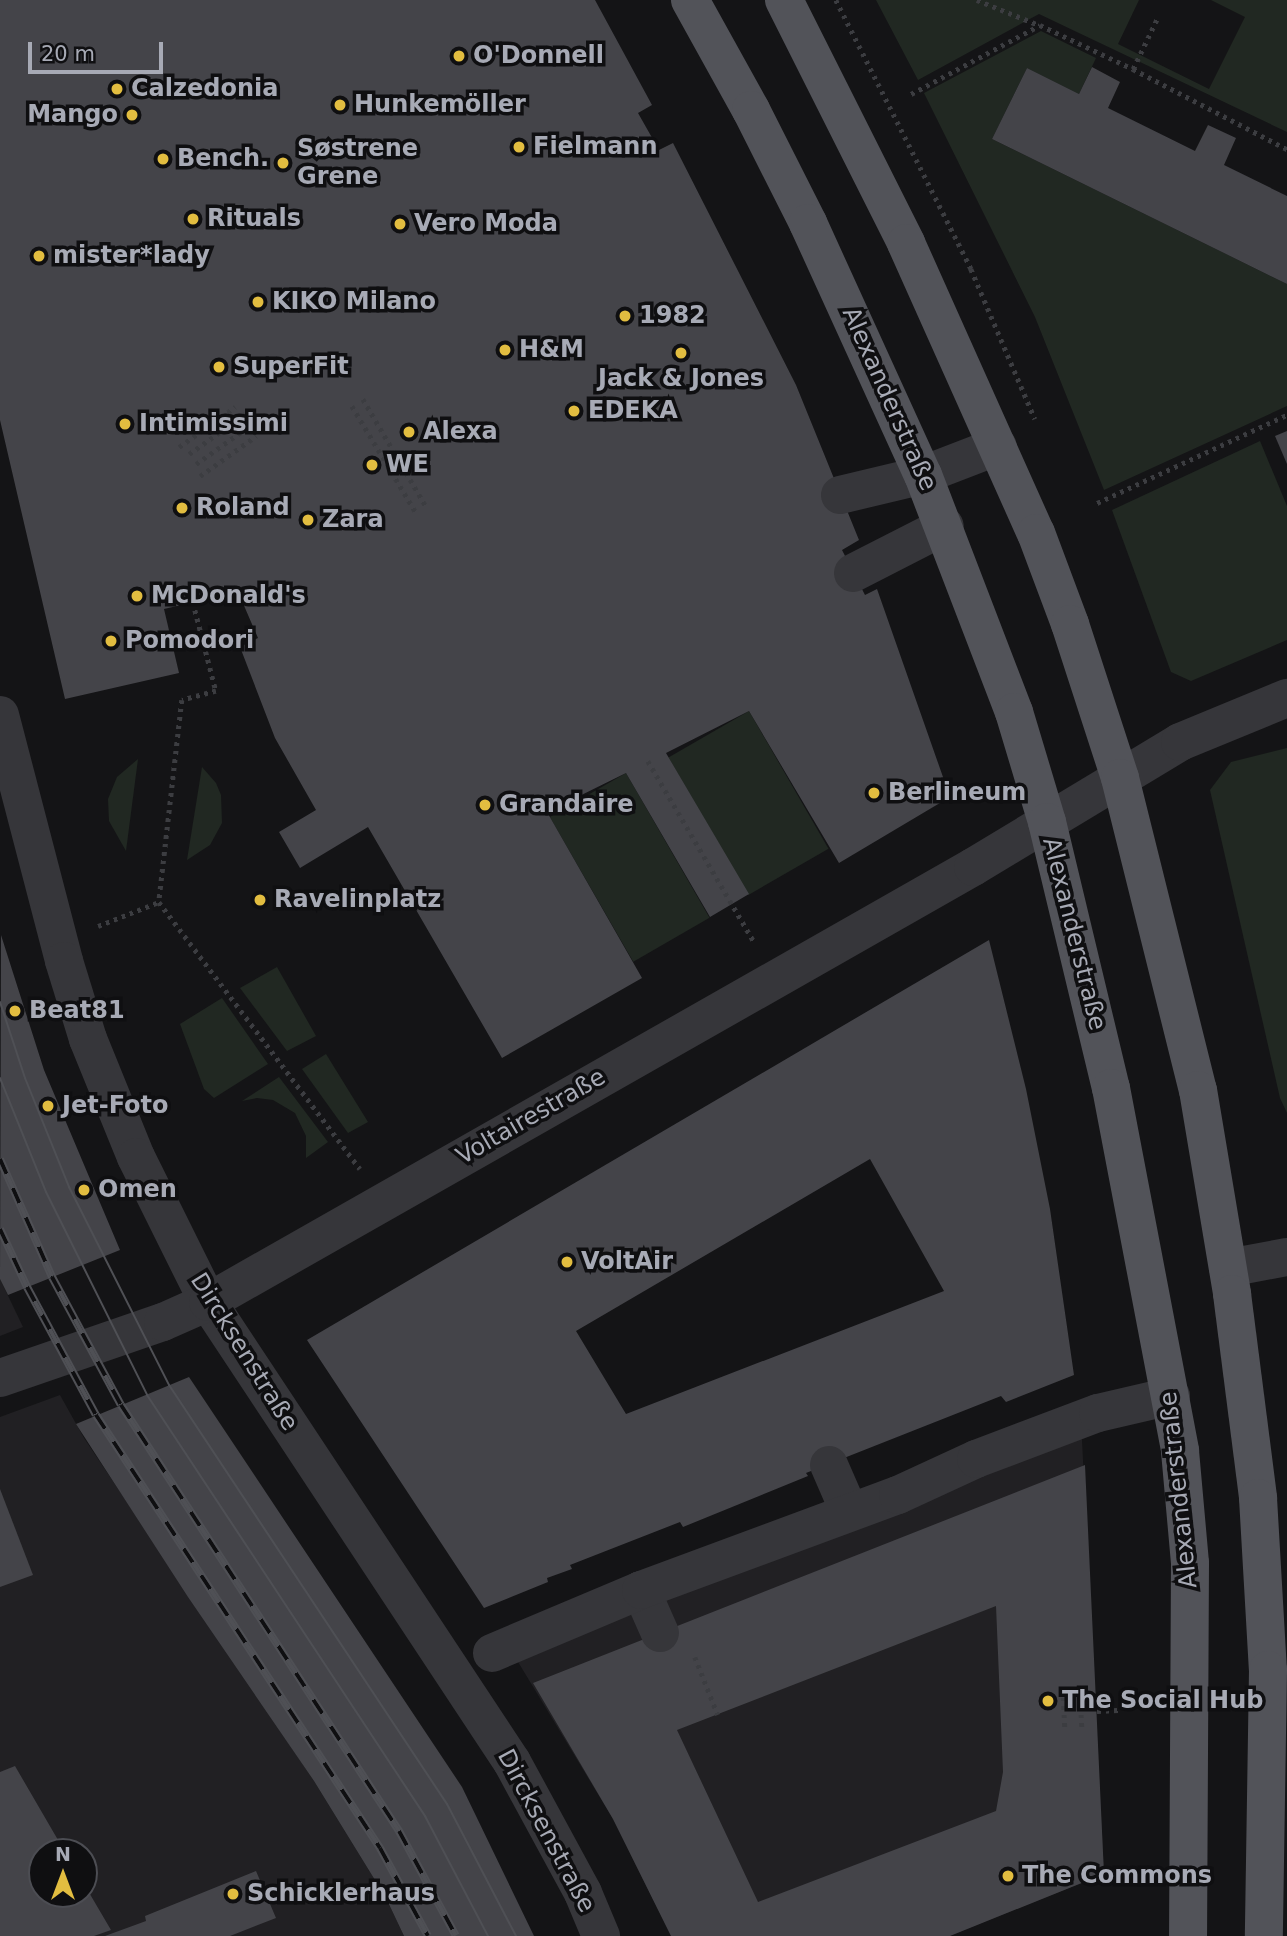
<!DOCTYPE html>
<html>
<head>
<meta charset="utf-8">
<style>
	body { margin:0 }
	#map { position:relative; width:1287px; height:1936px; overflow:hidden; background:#141416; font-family:"DejaVu Sans",sans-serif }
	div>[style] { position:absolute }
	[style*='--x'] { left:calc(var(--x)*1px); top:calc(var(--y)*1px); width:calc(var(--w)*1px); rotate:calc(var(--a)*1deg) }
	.built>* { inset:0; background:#212023 }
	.green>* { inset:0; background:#212822; transform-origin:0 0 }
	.building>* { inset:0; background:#444449 }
	.path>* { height:4.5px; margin-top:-2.25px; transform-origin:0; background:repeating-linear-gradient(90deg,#3c3d41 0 3.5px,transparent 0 8.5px) }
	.minor>* { height:38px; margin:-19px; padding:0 19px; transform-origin:19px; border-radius:19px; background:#36363a }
	.major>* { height:38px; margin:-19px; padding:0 19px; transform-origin:19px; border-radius:19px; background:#525359 }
	.tram>* { height:2px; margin:-1px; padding:0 1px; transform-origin:1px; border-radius:1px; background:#4f5055 }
	.rail>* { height:8px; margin-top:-4px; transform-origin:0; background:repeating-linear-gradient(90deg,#0f0f11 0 16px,#4f5055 0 32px); box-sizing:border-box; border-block:2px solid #4f5055 }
	.dots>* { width:19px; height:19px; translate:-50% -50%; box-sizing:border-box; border:4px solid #0f0f11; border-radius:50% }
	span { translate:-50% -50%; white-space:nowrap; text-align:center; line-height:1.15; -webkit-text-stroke:7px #0f0f11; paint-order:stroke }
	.poi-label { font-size:24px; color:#a7aab5; font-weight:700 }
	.left { translate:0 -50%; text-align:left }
	.right { translate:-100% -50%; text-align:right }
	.street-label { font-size:24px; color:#a7aab5 }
	.north { position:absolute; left:28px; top:1838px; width:70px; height:70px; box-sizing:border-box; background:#0f0f11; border:2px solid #4c4d53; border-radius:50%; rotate:0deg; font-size:19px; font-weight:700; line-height:28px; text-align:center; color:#a7aab5 }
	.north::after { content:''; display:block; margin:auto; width:24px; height:32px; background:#e2bd40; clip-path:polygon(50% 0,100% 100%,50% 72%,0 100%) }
	.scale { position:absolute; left:28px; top:42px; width:135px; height:32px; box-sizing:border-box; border:4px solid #a7aab5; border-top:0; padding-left:9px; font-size:21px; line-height:24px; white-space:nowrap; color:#a7aab5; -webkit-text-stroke:5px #0f0f11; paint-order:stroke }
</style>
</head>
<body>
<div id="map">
	<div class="built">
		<i style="clip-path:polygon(0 1279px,23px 1327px,0 1336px)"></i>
		<i style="clip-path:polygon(evenodd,60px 1395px,84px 1438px,314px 1781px,386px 1898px,404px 1936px,0 1936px,0 1417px,60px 1395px,42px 1852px,84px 1852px,84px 1894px,42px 1894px,42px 1852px)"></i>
		<i style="clip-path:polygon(1081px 1421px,1104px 1874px,949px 1936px,671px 1936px,613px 1819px,509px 1647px)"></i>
	</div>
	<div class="green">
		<i style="clip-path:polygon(876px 0,1139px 0,1118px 44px,1209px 89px,1245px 17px,1211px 0,1287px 0,1287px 132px,1039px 14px,918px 80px)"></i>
		<i style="clip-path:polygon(1041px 31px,1096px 58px,1079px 94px,1027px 68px,992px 139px,1287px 284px,1287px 406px,1104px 490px,1035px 317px,924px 93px)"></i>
		<i style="clip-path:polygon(1260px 441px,1287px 506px,1287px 640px,1191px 681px,1171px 672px,1112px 510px)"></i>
		<i style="left:749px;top:711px;width:159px;height:93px;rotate:60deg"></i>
		<i style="clip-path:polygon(1287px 748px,1287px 1113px,1280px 1098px,1210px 790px,1231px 762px)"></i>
		<i style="clip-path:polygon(138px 759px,126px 851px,109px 821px,108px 799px,117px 777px)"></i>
		<i style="clip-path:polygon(202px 767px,216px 783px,221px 795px,222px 823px,210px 845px,187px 860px)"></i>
		<i style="left:626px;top:773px;width:167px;height:88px;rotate:60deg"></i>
		<i style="clip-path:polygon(277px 967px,316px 1036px,287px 1051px,240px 988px)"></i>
		<i style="clip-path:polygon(222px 998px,268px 1064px,214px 1098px,204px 1089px,180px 1024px)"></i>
		<i style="clip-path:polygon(326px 1054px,368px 1122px,348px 1133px,302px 1069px)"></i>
		<i style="clip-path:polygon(279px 1077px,328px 1142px,306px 1158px,306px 1136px,295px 1113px,273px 1100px,257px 1098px,242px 1101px)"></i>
	</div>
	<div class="building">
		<i style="clip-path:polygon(0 0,595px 0,652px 105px,638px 113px,659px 150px,673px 143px,796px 385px,859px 540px,842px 550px,865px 595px,877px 589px,950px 797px,839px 863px,749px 711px,666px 753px,749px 894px,710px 917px,626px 773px,547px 812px,642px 978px,502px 1058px,368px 827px,300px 868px,279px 832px,316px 810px,275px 738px,240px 647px,258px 638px,242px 601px,228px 604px,225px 595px,164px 609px,179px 673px,65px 699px,0 420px)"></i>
		<i style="clip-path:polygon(1092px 67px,1120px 82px,1108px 108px,1195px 151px,1208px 125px,1236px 138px,1224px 165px,1287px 196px,1287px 284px,992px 139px,1027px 68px,1079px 94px)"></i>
		<i style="clip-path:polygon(1287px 431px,1287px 464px,1275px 436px)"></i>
		<i style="clip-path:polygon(1px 935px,44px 1070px,120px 1250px,8px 1295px,0 1279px)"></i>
		<i style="clip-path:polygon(evenodd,989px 940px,1026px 1089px,1050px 1209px,1074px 1375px,1006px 1402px,1001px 1396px,806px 1473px,808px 1476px,683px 1527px,680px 1522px,570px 1565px,572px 1569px,547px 1578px,548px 1582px,484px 1608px,307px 1340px,989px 940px,870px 1159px,944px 1291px,626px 1414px,576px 1331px,870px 1159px)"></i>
		<i style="clip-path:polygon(189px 1377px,462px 1787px,534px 1936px,404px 1936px,386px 1898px,314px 1781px,188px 1597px,76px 1424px)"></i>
		<i style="clip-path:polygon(evenodd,1085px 1465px,1104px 1874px,950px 1936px,671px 1936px,613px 1819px,533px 1683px,1085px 1465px,996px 1606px,1003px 1772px,996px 1811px,758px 1902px,677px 1730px,996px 1606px)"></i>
		<i style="clip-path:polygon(0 1489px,33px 1575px,0 1587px)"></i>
		<i style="clip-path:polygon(15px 1766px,65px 1852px,42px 1852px,42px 1894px,84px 1894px,84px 1884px,111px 1930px,94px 1936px,0 1936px,0 1772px)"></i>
		<i style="clip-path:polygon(256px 1871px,276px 1918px,230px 1936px,105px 1936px,146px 1921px,145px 1916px)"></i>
	</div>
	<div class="path">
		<i style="--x:836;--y:0;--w:301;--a:63.3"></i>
		<i style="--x:971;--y:269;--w:163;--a:66.9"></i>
		<i style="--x:977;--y:0;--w:67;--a:22"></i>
		<i style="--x:1133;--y:69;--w:55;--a:-64.4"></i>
		<i style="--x:911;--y:94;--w:146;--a:-28.1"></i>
		<i style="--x:1040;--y:25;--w:103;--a:25.3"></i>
		<i style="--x:1133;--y:69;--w:174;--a:27.5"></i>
		<i style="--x:363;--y:399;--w:126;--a:59.6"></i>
		<i style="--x:352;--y:406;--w:126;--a:59"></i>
		<i style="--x:179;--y:447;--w:69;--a:-35.5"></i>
		<i style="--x:189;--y:454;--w:69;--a:-35.5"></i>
		<i style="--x:196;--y:464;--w:69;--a:-35.5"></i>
		<i style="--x:200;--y:476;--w:69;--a:-35.5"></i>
		<i style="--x:1097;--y:503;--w:209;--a:-24.9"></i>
		<i style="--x:193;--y:602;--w:92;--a:75.5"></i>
		<i style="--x:216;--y:691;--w:35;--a:165"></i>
		<i style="--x:182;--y:700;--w:203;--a:96.5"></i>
		<i style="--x:159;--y:902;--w:334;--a:53"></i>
		<i style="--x:648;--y:761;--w:210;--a:59.6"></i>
		<i style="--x:98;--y:926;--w:66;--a:-21.5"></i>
		<i style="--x:695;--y:1657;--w:62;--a:68.4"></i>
		<i style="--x:1063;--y:1689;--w:39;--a:87"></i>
		<i style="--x:1080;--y:1689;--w:38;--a:87"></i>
		<i style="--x:1097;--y:1711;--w:21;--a:-3"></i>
	</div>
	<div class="minor">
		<i style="--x:840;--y:495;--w:85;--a:-13.5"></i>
		<i style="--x:923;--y:475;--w:80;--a:-21.1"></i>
		<i style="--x:853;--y:573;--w:103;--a:-27.1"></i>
		<i style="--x:0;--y:715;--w:254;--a:75.4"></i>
		<i style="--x:64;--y:961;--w:82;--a:72.9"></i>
		<i style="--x:88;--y:1039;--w:127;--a:67.9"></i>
		<i style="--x:136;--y:1157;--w:162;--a:63.6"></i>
		<i style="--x:208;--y:1302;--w:551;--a:56.54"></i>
		<i style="--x:512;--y:1762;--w:149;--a:61.5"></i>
		<i style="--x:583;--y:1893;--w:47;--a:67.3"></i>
		<i style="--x:1228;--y:1268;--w:60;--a:-10.6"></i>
		<i style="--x:0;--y:1378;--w:172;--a:-19"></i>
		<i style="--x:163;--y:1322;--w:49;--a:-24"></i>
		<i style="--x:208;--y:1302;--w:880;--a:-29.62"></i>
		<i style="--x:973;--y:867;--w:242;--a:-31.1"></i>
		<i style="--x:1180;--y:742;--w:116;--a:-22.4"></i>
		<i style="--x:829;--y:1465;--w:50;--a:66.5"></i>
		<i style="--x:641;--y:1590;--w:47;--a:66.2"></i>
		<i style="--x:492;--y:1653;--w:162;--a:-22.9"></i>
		<i style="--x:641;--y:1590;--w:274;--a:-20.3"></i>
		<i style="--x:898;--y:1495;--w:86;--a:-24.8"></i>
		<i style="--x:976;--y:1459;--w:130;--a:-20.7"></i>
		<i style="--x:1098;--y:1413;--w:75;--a:-13.1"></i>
	</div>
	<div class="major">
		<i style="--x:690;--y:0;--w:126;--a:61"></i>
		<i style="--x:751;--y:110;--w:127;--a:63.2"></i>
		<i style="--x:808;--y:223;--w:277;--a:65.5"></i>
		<i style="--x:923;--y:475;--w:254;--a:69"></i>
		<i style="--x:1014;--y:712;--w:115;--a:73.3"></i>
		<i style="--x:1047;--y:822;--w:274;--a:76.5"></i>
		<i style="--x:1111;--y:1088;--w:369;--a:79.2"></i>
		<i style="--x:1180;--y:1451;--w:112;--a:84.9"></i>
		<i style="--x:1190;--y:1563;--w:373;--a:90.3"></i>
		<i style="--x:784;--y:0;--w:272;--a:63.3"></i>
		<i style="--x:906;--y:243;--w:318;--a:65.9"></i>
		<i style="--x:1036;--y:533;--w:97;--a:69.5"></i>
		<i style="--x:1070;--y:624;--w:162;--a:72"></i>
		<i style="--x:1120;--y:778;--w:322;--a:76"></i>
		<i style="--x:1198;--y:1090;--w:207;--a:80.5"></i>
		<i style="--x:1232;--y:1294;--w:206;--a:82.7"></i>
		<i style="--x:1258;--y:1498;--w:172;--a:86.7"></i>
		<i style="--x:1268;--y:1670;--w:266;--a:90.9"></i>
	</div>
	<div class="tram">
		<i style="--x:0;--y:1002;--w:80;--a:71.8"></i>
		<i style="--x:25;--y:1078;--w:118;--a:68"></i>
		<i style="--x:69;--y:1187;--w:222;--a:63.2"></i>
		<i style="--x:169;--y:1385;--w:503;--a:56.44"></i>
		<i style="--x:447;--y:1804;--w:149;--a:62.4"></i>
		<i style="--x:0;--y:1078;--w:123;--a:68"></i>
		<i style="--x:46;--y:1192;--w:227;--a:63.5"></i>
		<i style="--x:147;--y:1395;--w:505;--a:56.56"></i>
		<i style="--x:425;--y:1816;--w:136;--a:62.3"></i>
	</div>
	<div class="rail">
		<i style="--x:0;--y:1159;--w:129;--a:66.2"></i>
		<i style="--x:52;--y:1277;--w:145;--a:61.7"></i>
		<i style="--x:121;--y:1405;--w:509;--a:56.87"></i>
		<i style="--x:399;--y:1831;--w:119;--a:61.5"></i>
		<i style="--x:0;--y:1229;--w:64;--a:65"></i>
		<i style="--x:27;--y:1287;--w:145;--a:61.7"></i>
		<i style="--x:96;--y:1415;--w:518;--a:56.74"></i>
		<i style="--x:380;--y:1848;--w:100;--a:61.4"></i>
	</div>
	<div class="dots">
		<i style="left:459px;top:56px;background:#e2bd40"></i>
		<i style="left:117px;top:89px;background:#e2bd40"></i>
		<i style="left:340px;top:105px;background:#e2bd40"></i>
		<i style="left:132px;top:115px;background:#e2bd40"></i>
		<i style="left:519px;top:147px;background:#e2bd40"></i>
		<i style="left:163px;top:159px;background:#e2bd40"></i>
		<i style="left:283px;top:163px;background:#e2bd40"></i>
		<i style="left:193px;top:219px;background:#e2bd40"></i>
		<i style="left:400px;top:224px;background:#e2bd40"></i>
		<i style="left:39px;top:256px;background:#e2bd40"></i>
		<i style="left:258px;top:302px;background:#e2bd40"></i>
		<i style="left:625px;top:316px;background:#e2bd40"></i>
		<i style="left:505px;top:350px;background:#e2bd40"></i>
		<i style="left:681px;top:353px;background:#e2bd40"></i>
		<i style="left:219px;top:367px;background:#e2bd40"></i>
		<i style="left:574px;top:411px;background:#e2bd40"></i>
		<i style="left:125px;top:424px;background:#e2bd40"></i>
		<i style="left:409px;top:432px;background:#e2bd40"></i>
		<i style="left:372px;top:465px;background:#e2bd40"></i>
		<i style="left:182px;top:508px;background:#e2bd40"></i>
		<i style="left:308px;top:520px;background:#e2bd40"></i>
		<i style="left:137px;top:596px;background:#e2bd40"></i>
		<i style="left:111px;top:641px;background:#e2bd40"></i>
		<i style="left:874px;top:793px;background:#e2bd40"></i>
		<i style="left:485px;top:805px;background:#e2bd40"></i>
		<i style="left:260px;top:900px;background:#e2bd40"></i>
		<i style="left:15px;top:1011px;background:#e2bd40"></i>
		<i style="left:48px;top:1106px;background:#e2bd40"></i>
		<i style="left:84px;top:1190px;background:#e2bd40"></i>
		<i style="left:567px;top:1262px;background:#e2bd40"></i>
		<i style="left:1048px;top:1701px;background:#e2bd40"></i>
		<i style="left:1008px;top:1876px;background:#e2bd40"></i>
		<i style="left:233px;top:1894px;background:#e2bd40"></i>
	</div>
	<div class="poi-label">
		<span class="left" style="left:473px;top:56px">O'Donnell</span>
		<span class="left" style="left:131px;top:89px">Calzedonia</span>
		<span class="left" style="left:354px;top:105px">Hunkemöller</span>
		<span class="right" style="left:118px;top:115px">Mango</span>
		<span class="left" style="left:533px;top:147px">Fielmann</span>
		<span class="left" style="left:297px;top:163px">Søstrene<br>Grene</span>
		<span class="left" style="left:177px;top:159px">Bench.</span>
		<span class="left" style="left:207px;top:219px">Rituals</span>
		<span class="left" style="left:414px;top:224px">Vero Moda</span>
		<span class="left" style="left:53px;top:256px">mister*lady</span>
		<span class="left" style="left:272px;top:302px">KIKO Milano</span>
		<span class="left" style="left:639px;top:316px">1982</span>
		<span class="left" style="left:519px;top:350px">H&amp;M</span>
		<span class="left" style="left:233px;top:367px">SuperFit</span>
		<span style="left:681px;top:379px">Jack &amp; Jones</span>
		<span class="left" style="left:588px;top:411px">EDEKA</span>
		<span class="left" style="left:139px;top:424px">Intimissimi</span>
		<span class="left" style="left:423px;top:432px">Alexa</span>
		<span class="left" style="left:386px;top:465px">WE</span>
		<span class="left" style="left:196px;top:508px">Roland</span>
		<span class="left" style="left:322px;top:520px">Zara</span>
		<span class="left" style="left:151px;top:596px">McDonald's</span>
		<span class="left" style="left:125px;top:641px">Pomodori</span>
		<span class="left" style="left:888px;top:793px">Berlineum</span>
		<span class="left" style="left:499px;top:805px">Grandaire</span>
		<span class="left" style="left:274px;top:900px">Ravelinplatz</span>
		<span class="left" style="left:29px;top:1011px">Beat81</span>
		<span class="left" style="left:62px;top:1106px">Jet-Foto</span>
		<span class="left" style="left:98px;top:1190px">Omen</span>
		<span class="left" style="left:581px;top:1262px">VoltAir</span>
		<span class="left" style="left:1062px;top:1701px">The Social Hub</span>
		<span class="left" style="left:1022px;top:1876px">The Commons</span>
		<span class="left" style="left:247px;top:1894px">Schicklerhaus</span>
	</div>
	<div class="street-label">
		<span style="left:889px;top:399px;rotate:66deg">Alexanderstraße</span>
		<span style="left:1074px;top:934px;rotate:76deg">Alexanderstraße</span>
		<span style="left:531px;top:1117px;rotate:-30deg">Voltairestraße</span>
		<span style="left:244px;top:1352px;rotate:58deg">Dircksenstraße</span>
		<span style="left:1179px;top:1490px;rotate:-96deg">Alexanderstraße</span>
		<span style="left:546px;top:1831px;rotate:62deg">Dircksenstraße</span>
	</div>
	<div class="north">N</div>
	<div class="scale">20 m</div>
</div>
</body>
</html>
